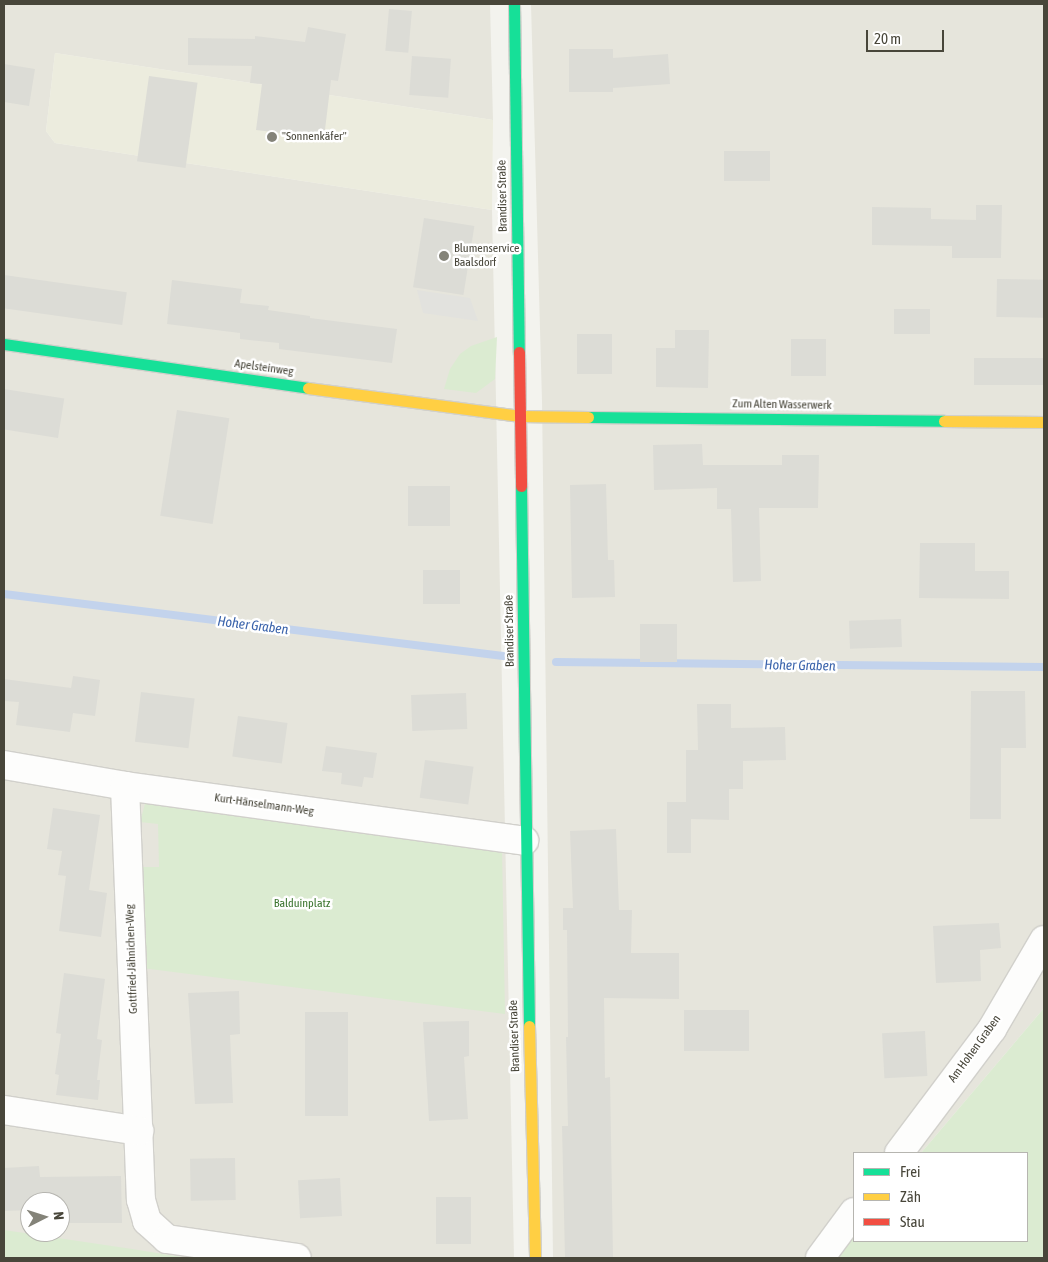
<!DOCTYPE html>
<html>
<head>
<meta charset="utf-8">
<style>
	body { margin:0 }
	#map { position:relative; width:1048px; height:1262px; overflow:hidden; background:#f3f3ee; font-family:"Asap Condensed",sans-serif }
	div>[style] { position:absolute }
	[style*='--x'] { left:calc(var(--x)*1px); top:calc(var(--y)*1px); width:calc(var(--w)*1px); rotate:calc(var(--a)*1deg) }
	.residential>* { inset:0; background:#e6e5dc }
	.education>* { inset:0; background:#ececde }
	.green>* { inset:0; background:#dbebd1 }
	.parking>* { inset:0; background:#e2e2de }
	.stream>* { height:8px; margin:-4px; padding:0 4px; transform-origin:4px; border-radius:4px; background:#c3d3ec }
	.building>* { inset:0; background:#dcdcd6; transform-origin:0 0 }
	.roads { filter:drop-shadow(1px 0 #d1d0cb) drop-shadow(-1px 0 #d1d0cb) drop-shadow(0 1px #d1d0cb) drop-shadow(0 -1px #d1d0cb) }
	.street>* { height:28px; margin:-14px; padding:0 14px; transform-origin:14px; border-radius:14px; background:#fdfdfc }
	.fast>* { height:11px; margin:-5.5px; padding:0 5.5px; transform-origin:5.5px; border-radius:5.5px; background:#16e098 }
	.slow>* { height:11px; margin:-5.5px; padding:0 5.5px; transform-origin:5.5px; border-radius:5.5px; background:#ffcf43 }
	.jam>* { height:11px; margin:-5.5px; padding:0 5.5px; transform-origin:5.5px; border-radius:5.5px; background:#f24e42 }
	.dots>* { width:14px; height:14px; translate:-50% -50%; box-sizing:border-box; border:2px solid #fff; border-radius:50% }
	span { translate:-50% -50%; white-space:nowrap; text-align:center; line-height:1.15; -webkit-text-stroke:5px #fff; paint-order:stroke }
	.poi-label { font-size:12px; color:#48463a }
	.left { translate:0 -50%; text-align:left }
	.street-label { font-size:12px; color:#48463a }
	.park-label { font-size:12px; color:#3d7631 }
	.water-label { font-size:14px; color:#3b64ac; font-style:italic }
	.frame { position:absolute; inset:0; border:5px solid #48463a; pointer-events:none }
	.legend { position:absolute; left:853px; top:1152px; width:175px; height:90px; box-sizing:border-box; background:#fff; border:1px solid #b6b5b0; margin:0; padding:6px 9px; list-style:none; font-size:15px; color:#48463a }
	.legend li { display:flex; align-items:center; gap:10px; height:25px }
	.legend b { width:25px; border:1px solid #b6b5b0 }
	.north { position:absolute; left:20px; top:1192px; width:50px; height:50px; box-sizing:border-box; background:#fff; border:1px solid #b6b5b0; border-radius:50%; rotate:85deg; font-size:14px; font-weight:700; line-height:20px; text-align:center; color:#48463a }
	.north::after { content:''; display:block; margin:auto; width:18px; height:22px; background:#848379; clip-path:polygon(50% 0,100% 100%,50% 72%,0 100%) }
	.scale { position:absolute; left:866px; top:30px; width:78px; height:22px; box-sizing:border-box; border:2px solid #48463a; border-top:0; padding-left:6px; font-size:15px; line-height:18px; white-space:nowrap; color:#48463a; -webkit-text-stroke:4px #fff; paint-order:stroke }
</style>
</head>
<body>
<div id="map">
	<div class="residential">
		<i style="clip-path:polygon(evenodd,4px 4px,490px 4px,493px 120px,55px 53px,46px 131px,55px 143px,492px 210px,514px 1258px,4px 1258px,4px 4px,30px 1202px,60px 1202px,60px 1232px,30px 1232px,30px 1202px)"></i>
		<i style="clip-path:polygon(531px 4px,1044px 4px,1044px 1008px,921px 1153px,854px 1153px,854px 1231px,831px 1258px,553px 1258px,542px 401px)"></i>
	</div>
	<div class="education">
		<i style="clip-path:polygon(55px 53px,493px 120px,492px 210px,55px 143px,46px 131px)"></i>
	</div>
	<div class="green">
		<i style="clip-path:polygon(497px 337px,495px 379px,476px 393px,444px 389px,450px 369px,460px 354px,471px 346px)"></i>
		<i style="clip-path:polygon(155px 799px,502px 849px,505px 1014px,142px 968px,141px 867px,159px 867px,158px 824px,140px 822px,145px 804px)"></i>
		<i style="clip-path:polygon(1044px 1008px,1044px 1258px,831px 1258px,854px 1231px,854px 1241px,1027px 1241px,1027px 1153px,921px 1153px)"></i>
		<i style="clip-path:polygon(4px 1230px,132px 1249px,188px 1258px,4px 1258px)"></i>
	</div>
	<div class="parking">
		<i style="clip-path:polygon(417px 290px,470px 298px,478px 321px,423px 313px)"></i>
	</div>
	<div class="stream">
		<i style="--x:4;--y:594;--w:503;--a:7.08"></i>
		<i style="--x:556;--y:662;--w:488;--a:0.6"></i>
	</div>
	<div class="building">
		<i style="left:389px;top:9px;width:23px;height:42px;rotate:5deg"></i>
		<i style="clip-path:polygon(308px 27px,346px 34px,338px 81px,331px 80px,324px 138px,256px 130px,262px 84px,250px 83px,252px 66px,188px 65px,188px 38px,255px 39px,255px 36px,305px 42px)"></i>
		<i style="clip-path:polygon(569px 49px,613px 49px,613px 58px,668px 54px,670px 84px,613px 88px,613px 92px,569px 92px)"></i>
		<i style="left:412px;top:56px;width:39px;height:39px;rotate:4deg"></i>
		<i style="clip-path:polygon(4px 64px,35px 69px,29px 106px,4px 102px)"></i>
		<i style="left:149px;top:76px;width:49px;height:86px;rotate:8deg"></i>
		<i style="left:724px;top:151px;width:46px;height:30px"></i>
		<i style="clip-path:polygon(976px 205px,1002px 205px,1001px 258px,952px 258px,952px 246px,872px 245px,872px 207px,931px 208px,931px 219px,976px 220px)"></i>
		<i style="left:424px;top:218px;width:51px;height:70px;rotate:9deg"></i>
		<i style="left:4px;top:275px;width:124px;height:33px;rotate:8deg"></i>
		<i style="left:997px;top:279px;width:47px;height:38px;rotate:1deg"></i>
		<i style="clip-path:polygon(172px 280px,242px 289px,240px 303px,269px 306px,268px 310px,310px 316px,310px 318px,397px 329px,392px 363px,279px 349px,279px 343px,240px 339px,240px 333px,167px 324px)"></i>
		<i style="left:894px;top:309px;width:36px;height:25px"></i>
		<i style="clip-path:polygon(675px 330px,709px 330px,708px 388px,656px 387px,656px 348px,675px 348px)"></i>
		<i style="left:577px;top:334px;width:35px;height:40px"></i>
		<i style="left:791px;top:339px;width:35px;height:37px"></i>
		<i style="left:974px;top:358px;width:70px;height:27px"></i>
		<i style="left:4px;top:389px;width:61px;height:40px;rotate:9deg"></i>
		<i style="left:177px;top:410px;width:53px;height:107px;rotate:9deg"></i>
		<i style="clip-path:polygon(702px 444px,703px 465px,782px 465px,782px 455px,819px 455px,818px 508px,759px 508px,761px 581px,733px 582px,731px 509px,717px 509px,717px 488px,654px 490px,653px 445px)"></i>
		<i style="clip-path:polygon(606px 484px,608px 560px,614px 560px,615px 597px,572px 598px,570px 485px)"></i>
		<i style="left:408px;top:486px;width:42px;height:40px"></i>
		<i style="clip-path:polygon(920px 543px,975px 543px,975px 571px,1009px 571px,1009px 599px,919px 598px)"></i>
		<i style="left:423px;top:570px;width:37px;height:34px"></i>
		<i style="left:901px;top:619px;width:28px;height:52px;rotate:88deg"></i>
		<i style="left:640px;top:624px;width:37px;height:38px"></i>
		<i style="clip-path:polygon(73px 676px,100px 680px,95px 716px,73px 713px,70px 732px,16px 725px,19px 702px,4px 701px,4px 679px,71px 688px)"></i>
		<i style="clip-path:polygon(971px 691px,1025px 691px,1026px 748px,1001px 748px,1001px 819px,970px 819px)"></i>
		<i style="left:141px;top:692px;width:54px;height:50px;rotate:7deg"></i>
		<i style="left:466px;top:693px;width:36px;height:55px;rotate:88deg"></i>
		<i style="clip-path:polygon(697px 704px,731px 704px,731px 728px,785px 727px,786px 760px,743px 761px,743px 789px,729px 789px,729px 820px,691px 819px,691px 853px,667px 853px,667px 802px,686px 802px,686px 750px,698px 750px)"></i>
		<i style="left:238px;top:716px;width:50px;height:41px;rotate:8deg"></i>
		<i style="clip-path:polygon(326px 746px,377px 753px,373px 778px,364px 777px,362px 787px,341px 784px,342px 773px,322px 771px)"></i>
		<i style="left:425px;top:760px;width:49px;height:38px;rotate:8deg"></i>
		<i style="clip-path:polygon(53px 808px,100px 815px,89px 890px,107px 893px,101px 937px,59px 931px,66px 876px,58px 875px,62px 851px,47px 849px)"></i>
		<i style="clip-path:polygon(616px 829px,619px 910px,632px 910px,631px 953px,679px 953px,679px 999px,604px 998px,605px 1078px,610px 1077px,613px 1258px,565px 1258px,562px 1126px,568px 1126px,566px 1037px,568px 1037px,567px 930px,563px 930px,563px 908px,573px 908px,570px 831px)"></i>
		<i style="clip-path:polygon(999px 923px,1001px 948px,980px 950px,981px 981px,936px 983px,933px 926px)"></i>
		<i style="clip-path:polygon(64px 973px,105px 979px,97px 1039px,102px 1040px,97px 1080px,100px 1080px,98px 1100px,56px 1095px,59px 1075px,55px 1074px,61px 1034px,56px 1033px)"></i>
		<i style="clip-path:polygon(239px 991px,240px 1034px,230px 1035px,233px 1103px,195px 1104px,188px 993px)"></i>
		<i style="left:749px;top:1010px;width:41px;height:65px;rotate:90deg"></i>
		<i style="left:348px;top:1012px;width:104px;height:43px;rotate:90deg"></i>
		<i style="clip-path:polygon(469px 1021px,469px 1056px,464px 1057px,468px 1119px,429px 1121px,423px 1022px)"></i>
		<i style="left:925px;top:1031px;width:45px;height:43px;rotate:87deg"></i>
		<i style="left:235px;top:1158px;width:42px;height:45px;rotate:89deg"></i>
		<i style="clip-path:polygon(39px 1166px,40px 1177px,121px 1176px,122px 1223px,67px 1223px,66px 1209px,60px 1209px,60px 1202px,30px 1202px,30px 1210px,4px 1211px,4px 1168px)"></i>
		<i style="left:340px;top:1178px;width:38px;height:42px;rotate:87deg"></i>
		<i style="left:436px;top:1197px;width:35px;height:47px"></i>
	</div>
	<div class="roads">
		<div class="street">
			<i style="--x:4;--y:765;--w:123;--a:9.8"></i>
			<i style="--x:125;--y:786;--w:403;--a:7.8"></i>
			<i style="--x:125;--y:786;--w:414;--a:87.8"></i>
			<i style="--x:141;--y:1200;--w:22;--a:74"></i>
			<i style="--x:147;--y:1221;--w:27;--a:42"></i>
			<i style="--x:167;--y:1239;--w:131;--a:8.3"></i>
			<i style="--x:4;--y:1110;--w:137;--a:8.8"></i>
			<i style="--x:899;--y:1153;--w:155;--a:-53.1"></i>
			<i style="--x:992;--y:1029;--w:103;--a:-59.7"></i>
			<i style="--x:820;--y:1258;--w:57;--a:-53.5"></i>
		</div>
		<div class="fast">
			<i style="--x:514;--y:4;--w:348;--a:89.2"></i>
			<i style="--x:4;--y:344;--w:307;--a:8.2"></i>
			<i style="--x:588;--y:417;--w:356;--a:0.6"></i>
			<i style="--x:521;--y:486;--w:540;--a:89.15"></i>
		</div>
		<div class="slow">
			<i style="--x:308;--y:388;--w:214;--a:7.5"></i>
			<i style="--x:520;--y:416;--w:68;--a:0.8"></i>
			<i style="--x:944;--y:421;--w:100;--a:0.6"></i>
			<i style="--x:529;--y:1026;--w:232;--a:88.5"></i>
		</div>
		<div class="jam">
			<i style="--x:519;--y:352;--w:134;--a:89.1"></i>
		</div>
	</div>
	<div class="dots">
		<i style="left:272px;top:137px;background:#848379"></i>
		<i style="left:444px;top:256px;background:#848379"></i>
	</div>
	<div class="poi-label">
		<span class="left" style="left:282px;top:137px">"Sonnenkäfer"</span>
		<span class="left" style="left:454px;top:256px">Blumenservice<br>Baalsdorf</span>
	</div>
	<div class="street-label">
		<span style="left:503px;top:196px;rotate:-91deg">Brandiser Straße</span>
		<span style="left:264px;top:368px;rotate:8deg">Apelsteinweg</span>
		<span style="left:782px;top:405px;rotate:1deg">Zum Alten Wasserwerk</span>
		<span style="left:510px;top:631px;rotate:-91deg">Brandiser Straße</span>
		<span style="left:264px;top:805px;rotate:8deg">Kurt-Hänselmann-Weg</span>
		<span style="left:132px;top:959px;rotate:-92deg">Gottfried-Jähnichen-Weg</span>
		<span style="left:515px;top:1036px;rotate:-92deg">Brandiser Straße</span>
		<span style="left:975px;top:1049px;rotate:-54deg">Am Hohen Graben</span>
	</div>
	<div class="park-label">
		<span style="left:302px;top:904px">Balduinplatz</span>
	</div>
	<div class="water-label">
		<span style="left:253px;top:625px;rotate:7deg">Hoher Graben</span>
		<span style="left:800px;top:665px;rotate:1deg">Hoher Graben</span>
	</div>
	<div class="frame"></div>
	<ul class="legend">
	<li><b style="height:6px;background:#16e098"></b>Frei</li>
	<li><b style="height:6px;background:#ffcf43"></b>Zäh</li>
	<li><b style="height:6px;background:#f24e42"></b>Stau</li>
	</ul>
	<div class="north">N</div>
	<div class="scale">20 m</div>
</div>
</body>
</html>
